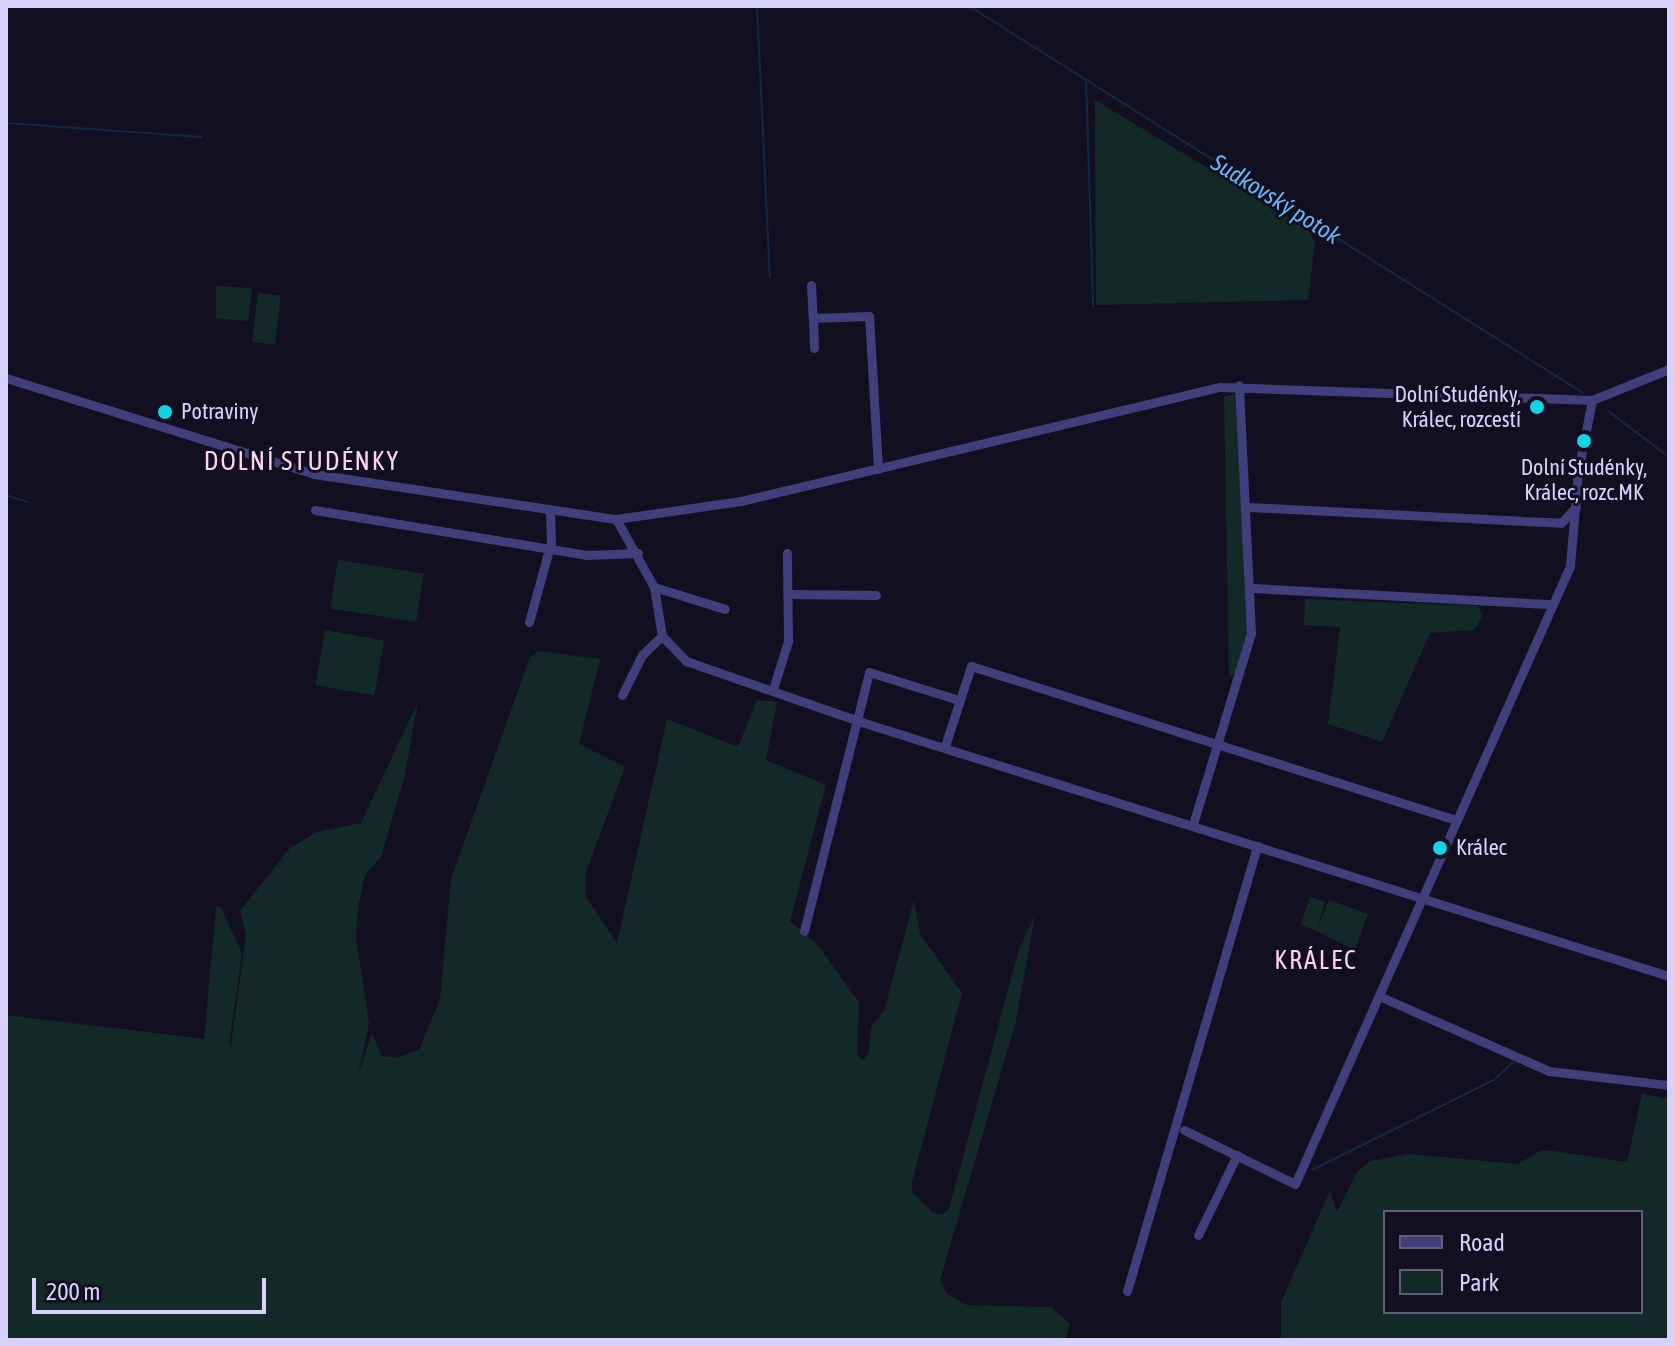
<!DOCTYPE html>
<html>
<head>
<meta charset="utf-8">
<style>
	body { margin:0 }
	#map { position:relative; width:1675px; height:1346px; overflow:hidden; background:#120f20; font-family:"Asap Condensed",sans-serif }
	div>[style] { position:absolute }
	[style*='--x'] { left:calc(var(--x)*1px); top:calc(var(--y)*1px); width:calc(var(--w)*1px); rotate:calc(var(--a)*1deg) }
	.green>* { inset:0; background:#132928; transform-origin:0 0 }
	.stream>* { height:2px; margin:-1px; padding:0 1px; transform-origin:1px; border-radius:1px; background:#142745 }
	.minor>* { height:9px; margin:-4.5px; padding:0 4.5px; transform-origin:4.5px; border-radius:4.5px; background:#403e7b }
	.dots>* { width:22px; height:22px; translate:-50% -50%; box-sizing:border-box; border:4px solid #120f20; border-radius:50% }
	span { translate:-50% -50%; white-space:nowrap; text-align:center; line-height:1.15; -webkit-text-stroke:6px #120f20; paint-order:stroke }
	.poi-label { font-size:22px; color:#d6d2fb }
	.right { translate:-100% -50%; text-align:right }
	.left { translate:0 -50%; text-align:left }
	.water-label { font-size:24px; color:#6ab4f1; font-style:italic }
	.quarter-label { font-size:26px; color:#fbd4ed; letter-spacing:2px }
	.frame { position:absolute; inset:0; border:8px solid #d6d2fb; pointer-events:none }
	.legend { position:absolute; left:1383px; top:1210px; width:260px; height:104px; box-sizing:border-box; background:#120f20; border:2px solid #605d78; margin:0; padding:10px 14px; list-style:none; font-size:24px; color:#d6d2fb }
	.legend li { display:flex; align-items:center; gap:16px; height:40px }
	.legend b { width:40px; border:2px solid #605d78 }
	.scale { position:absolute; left:32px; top:1278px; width:234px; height:36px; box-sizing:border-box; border:4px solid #d6d2fb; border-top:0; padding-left:10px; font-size:24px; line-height:28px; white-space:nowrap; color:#d6d2fb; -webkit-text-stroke:6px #120f20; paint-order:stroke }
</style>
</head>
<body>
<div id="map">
	<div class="green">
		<i style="clip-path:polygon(1095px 100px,1307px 228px,1315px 242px,1308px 300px,1096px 305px)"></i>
		<i style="clip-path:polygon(216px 286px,252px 288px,248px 321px,216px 318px)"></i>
		<i style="left:258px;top:293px;width:23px;height:49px;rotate:7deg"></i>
		<i style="clip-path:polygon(1235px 394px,1248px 629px,1238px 670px,1229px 678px,1224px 397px)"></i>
		<i style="left:338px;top:560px;width:87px;height:49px;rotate:9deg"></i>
		<i style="clip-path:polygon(1305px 599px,1478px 606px,1483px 616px,1474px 630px,1430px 633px,1382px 742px,1328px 724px,1340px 627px,1304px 625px)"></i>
		<i style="left:325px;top:630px;width:60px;height:56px;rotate:10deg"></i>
		<i style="clip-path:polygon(538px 651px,600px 659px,579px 744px,625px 767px,586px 872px,586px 897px,617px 943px,667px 719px,738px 747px,757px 700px,777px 702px,766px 760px,826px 785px,790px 921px,816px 943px,859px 1002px,857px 1055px,864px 1060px,869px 1052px,871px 1027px,884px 1011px,914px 900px,920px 934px,962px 993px,912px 1182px,912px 1192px,932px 1212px,942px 1215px,949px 1209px,1019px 949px,1035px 915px,1016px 1021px,940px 1280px,948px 1295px,967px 1305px,1051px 1307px,1070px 1324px,1065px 1340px,6px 1340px,6px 1015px,204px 1039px,216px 907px,221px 907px,242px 954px,229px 1044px,240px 1055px,231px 1045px,246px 935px,240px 911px,290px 848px,317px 832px,361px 823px,418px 702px,405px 775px,381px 857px,365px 875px,358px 907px,356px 938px,369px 1023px,358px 1077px,372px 1033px,382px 1056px,396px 1058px,419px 1050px,440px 999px,451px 879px,530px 657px)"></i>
		<i style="clip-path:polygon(1310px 897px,1325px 902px,1317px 929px,1329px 900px,1368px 914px,1355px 950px,1301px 924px)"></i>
		<i style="clip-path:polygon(evenodd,1642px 1094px,1669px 1099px,1669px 1340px,1281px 1340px,1281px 1302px,1330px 1191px,1337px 1212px,1357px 1172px,1370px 1161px,1408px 1154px,1518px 1164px,1540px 1151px,1553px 1151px,1627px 1162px,1642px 1094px,1385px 1212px,1641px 1212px,1641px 1312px,1385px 1312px,1385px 1212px)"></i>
	</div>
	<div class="stream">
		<i style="--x:757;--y:6;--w:272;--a:87.3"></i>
		<i style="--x:969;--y:6;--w:726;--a:32.22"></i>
		<i style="--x:1086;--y:79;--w:227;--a:88.2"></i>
		<i style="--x:6;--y:123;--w:196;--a:4.1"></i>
		<i style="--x:1608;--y:411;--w:76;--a:37"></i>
		<i style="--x:6;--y:495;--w:23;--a:18"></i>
		<i style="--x:1312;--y:1170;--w:204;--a:-26.4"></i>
		<i style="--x:1495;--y:1079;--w:26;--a:-43"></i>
	</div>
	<div class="minor">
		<i style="--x:811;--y:285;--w:33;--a:87"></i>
		<i style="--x:813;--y:318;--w:56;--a:-2"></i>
		<i style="--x:869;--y:316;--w:153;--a:86.6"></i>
		<i style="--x:813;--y:318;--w:30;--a:88"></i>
		<i style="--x:6;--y:378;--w:323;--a:17.3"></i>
		<i style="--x:314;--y:474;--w:305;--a:8.5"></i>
		<i style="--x:616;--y:519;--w:126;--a:-8.2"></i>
		<i style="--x:741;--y:501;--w:492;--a:-13.4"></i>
		<i style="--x:1220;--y:387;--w:372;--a:2"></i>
		<i style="--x:1592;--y:400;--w:83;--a:-21.9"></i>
		<i style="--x:1248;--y:507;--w:313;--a:2.9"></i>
		<i style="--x:1561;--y:523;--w:22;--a:-47"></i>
		<i style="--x:315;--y:510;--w:275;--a:9.4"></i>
		<i style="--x:586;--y:555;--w:52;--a:-2.2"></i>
		<i style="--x:616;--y:519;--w:78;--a:60.8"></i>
		<i style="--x:654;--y:587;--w:50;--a:80.7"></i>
		<i style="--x:662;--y:636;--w:35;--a:46"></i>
		<i style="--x:686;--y:661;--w:179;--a:19.2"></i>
		<i style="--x:855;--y:720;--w:853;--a:17.46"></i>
		<i style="--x:654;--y:587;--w:74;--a:17.2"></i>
		<i style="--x:1253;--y:588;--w:300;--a:3.1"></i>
		<i style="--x:789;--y:594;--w:87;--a:0.7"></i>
		<i style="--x:529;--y:622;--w:83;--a:-74.6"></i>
		<i style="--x:551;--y:542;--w:33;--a:-92"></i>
		<i style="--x:773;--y:689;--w:50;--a:-72.6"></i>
		<i style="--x:788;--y:641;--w:88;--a:-90.7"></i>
		<i style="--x:622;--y:695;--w:45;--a:-63.4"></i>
		<i style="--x:642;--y:655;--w:28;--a:-44"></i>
		<i style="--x:945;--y:746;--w:84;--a:-72"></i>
		<i style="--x:971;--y:666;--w:509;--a:17.62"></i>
		<i style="--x:1193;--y:824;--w:200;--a:-73.1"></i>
		<i style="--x:1251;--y:633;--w:248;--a:-92.8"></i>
		<i style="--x:804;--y:931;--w:267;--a:-75.9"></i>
		<i style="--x:869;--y:672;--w:94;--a:17.3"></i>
		<i style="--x:1379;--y:996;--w:186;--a:23.8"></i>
		<i style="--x:1549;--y:1071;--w:121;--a:6.7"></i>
		<i style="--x:1184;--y:1130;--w:123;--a:25.9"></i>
		<i style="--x:1295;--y:1184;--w:676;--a:-66.01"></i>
		<i style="--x:1570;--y:566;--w:95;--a:-85.2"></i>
		<i style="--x:1578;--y:471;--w:72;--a:-78.8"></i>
		<i style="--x:1198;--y:1235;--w:89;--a:-64"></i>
		<i style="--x:1127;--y:1291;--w:464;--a:-73.7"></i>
	</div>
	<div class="dots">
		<i style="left:1537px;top:407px;background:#15d1e4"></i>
		<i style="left:165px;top:412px;background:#15d1e4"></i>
		<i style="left:1584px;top:441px;background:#15d1e4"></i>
		<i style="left:1440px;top:848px;background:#15d1e4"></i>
	</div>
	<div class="poi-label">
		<span class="right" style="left:1521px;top:407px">Dolní Studénky,<br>Králec, rozcestí</span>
		<span class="left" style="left:181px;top:412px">Potraviny</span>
		<span style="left:1584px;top:480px">Dolní Studénky,<br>Králec, rozc.MK</span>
		<span class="left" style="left:1456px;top:848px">Králec</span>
	</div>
	<div class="water-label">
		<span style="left:1276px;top:199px;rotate:32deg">Sudkovský potok</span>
	</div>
	<div class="quarter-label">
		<span style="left:302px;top:462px">DOLNÍ STUDÉNKY</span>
		<span style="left:1316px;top:961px">KRÁLEC</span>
	</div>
	<div class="frame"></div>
	<ul class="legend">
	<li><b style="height:10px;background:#403e7b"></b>Road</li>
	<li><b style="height:22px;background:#132928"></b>Park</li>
	</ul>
	<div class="scale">200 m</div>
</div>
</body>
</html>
